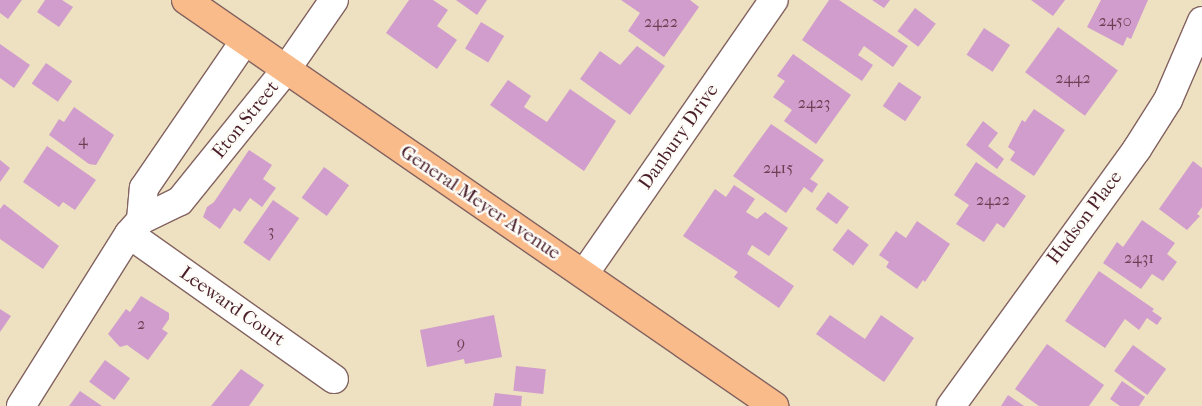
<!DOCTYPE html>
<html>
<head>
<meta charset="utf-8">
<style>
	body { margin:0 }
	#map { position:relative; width:1202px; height:406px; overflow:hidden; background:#ede1c1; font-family:"IM FELL French Canon",serif }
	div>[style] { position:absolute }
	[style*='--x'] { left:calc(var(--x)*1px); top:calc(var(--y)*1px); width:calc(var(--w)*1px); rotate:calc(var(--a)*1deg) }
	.building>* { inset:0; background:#d19dcc; transform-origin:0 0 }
	.roads { filter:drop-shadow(1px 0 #836360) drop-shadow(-1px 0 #836360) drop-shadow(0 1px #836360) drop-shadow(0 -1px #836360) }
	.minor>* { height:28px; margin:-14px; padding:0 14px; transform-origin:14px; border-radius:14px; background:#fff }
	.major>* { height:28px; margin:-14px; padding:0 14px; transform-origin:14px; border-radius:14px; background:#fabb8b }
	span { translate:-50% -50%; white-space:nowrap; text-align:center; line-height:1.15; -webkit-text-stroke:5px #fdfcf7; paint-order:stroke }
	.number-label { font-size:16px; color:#6c3e53 }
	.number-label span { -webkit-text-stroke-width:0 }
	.street-label { font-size:19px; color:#4a1f2b }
</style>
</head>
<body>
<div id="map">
	<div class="building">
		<i style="clip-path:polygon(0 0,22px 0,8px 19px,0 13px)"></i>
		<i style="clip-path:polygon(45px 0,62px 0,73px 7px,59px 27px,37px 12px)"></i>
		<i style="clip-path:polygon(409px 0,433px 0,448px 10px,437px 26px,457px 40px,437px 69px,386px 33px)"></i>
		<i style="clip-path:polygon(456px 0,487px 0,477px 15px)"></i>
		<i style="clip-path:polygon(621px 0,690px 0,699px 7px,664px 57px,628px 31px,640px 13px)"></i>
		<i style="clip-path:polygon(829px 0,839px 0,908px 46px,893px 67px,864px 46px,858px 55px,873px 65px,862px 81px,802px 40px)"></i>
		<i style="clip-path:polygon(872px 0,890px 0,884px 8px)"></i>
		<i style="clip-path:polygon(1031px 0,1065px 0,1053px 16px)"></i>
		<i style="clip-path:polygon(1101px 0,1148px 0,1131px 39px,1127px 37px,1123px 46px,1087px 27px)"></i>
		<i style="left:915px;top:8px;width:26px;height:29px;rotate:37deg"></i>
		<i style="left:481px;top:22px;width:27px;height:31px;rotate:31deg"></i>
		<i style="left:1058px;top:27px;width:74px;height:56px;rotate:36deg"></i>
		<i style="left:984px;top:28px;width:31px;height:32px;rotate:33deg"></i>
		<i style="clip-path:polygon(0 44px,30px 65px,14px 88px,0 78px)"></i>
		<i style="clip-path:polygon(637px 46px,665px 66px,630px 115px,580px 79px,600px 51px,620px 65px)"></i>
		<i style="clip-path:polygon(793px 54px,851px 95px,816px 144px,784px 121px,792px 110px,773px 97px,785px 81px,777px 76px)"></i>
		<i style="left:46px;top:63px;width:32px;height:25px;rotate:35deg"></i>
		<i style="clip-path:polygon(508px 80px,531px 96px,524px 107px,547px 122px,570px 89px,616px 121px,584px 171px,490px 105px)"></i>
		<i style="left:899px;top:82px;width:27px;height:29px;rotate:34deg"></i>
		<i style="clip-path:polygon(74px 107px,114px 135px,96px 165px,89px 164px,49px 135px,59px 119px,64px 122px)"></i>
		<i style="clip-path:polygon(1034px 109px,1065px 130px,1034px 176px,1010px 160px,1015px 152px,1008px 147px,1022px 120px,1025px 122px)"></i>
		<i style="clip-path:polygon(983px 121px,998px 133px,988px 146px,1004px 159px,997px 169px,966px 145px)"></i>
		<i style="clip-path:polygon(771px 124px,824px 160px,810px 179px,818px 184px,812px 193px,804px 187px,786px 213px,733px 176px)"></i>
		<i style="clip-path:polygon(47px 146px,96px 180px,75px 210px,63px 202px,59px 207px,23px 182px)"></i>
		<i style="clip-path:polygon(249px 150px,272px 165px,263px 179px,276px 188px,262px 207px,250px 198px,240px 212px,234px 208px,220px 229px,203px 217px,207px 207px,214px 202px)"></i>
		<i style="clip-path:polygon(0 160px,10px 168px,0 182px)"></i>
		<i style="clip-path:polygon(1193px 161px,1202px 168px,1202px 207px,1197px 214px,1200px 216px,1187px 230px,1159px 209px)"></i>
		<i style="clip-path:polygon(976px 162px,1026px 196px,1004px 228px,997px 223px,984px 242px,956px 224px,969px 205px,954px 195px)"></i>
		<i style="left:324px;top:167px;width:31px;height:38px;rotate:36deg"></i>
		<i style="clip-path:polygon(734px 185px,755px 199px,746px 212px,757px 219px,765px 212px,788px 228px,769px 256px,752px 245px,747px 254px,794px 286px,779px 308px,734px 277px,738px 272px,683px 236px,715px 189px,726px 197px)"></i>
		<i style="left:828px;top:192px;width:26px;height:21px;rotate:36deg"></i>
		<i style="left:273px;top:200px;width:32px;height:52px;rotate:35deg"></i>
		<i style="clip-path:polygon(4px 204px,59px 246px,43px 269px,0 239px,0 209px)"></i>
		<i style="clip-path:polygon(1142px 220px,1175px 243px,1167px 254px,1177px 262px,1163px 281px,1152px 274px,1141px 289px,1103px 263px,1117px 242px,1123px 247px)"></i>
		<i style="clip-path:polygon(917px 221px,950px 244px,925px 282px,923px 280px,917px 289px,886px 267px,889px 262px,879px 255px,896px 231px,906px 238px)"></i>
		<i style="left:848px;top:229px;width:26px;height:26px;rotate:37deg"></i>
		<i style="clip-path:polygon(1099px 271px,1154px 309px,1152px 311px,1162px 318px,1157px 325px,1147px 318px,1139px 330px,1125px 319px,1105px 348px,1065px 321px)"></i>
		<i style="clip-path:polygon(141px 296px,169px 313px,169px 319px,162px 329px,168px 333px,148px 360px,127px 345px,120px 347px,108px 334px,126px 309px,130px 312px)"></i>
		<i style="clip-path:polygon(0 309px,11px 316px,0 332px)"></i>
		<i style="clip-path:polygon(494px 315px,502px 357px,465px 364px,464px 359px,427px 367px,420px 330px)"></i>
		<i style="clip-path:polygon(830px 315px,865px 339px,881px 315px,914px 338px,884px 382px,816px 334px)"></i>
		<i style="clip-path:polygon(1047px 344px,1104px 385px,1089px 406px,1039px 406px,1015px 389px)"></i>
		<i style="left:1133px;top:345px;width:41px;height:32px;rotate:36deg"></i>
		<i style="left:105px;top:360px;width:31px;height:27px;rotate:36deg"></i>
		<i style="left:516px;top:366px;width:30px;height:25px;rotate:6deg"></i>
		<i style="clip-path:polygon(241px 369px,264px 385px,249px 406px,211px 406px)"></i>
		<i style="clip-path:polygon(1122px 381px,1145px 397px,1139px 406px,1120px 406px,1110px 399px)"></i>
		<i style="clip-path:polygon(80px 391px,102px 406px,69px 406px)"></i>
		<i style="clip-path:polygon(495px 393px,522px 396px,521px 406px,493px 406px)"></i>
		<i style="clip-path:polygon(1008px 395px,1024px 406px,1001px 406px)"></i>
	</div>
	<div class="roads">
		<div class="minor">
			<i style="--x:141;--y:220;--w:32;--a:-85"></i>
			<i style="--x:144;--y:188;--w:177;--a:-55.6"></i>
			<i style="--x:129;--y:234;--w:251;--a:35.3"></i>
			<i style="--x:584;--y:274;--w:333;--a:-55.3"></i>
			<i style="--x:21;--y:406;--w:203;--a:-57.9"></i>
			<i style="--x:129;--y:234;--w:18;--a:-49"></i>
			<i style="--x:141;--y:220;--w:43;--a:-26"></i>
			<i style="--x:180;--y:201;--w:167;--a:-51.1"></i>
			<i style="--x:285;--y:71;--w:86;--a:-55.4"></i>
			<i style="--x:951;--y:406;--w:317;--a:-54.1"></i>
			<i style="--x:1137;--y:149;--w:58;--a:-57.7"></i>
			<i style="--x:1168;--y:100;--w:86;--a:-66.7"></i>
		</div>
		<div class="major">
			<i style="--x:186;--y:0;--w:715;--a:34.62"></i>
		</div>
	</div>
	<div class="number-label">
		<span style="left:1115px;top:21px">2450</span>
		<span style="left:661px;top:22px">2422</span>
		<span style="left:1073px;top:78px">2442</span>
		<span style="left:814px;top:103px">2423</span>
		<span style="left:83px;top:140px">4</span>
		<span style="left:778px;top:168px">2415</span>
		<span style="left:993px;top:200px">2422</span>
		<span style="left:271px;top:231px">3</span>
		<span style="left:1139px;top:258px">2431</span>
		<span style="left:141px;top:324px">2</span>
		<span style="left:461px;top:343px">9</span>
	</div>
	<div class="street-label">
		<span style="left:246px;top:120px;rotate:-51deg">Eton Street</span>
		<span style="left:679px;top:137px;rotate:-55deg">Danbury Drive</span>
		<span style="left:480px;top:203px;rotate:34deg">General Meyer Avenue</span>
		<span style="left:1085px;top:218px;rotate:-53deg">Hudson Place</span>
		<span style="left:232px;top:307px;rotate:35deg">Leeward Court</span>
	</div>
</div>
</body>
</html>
